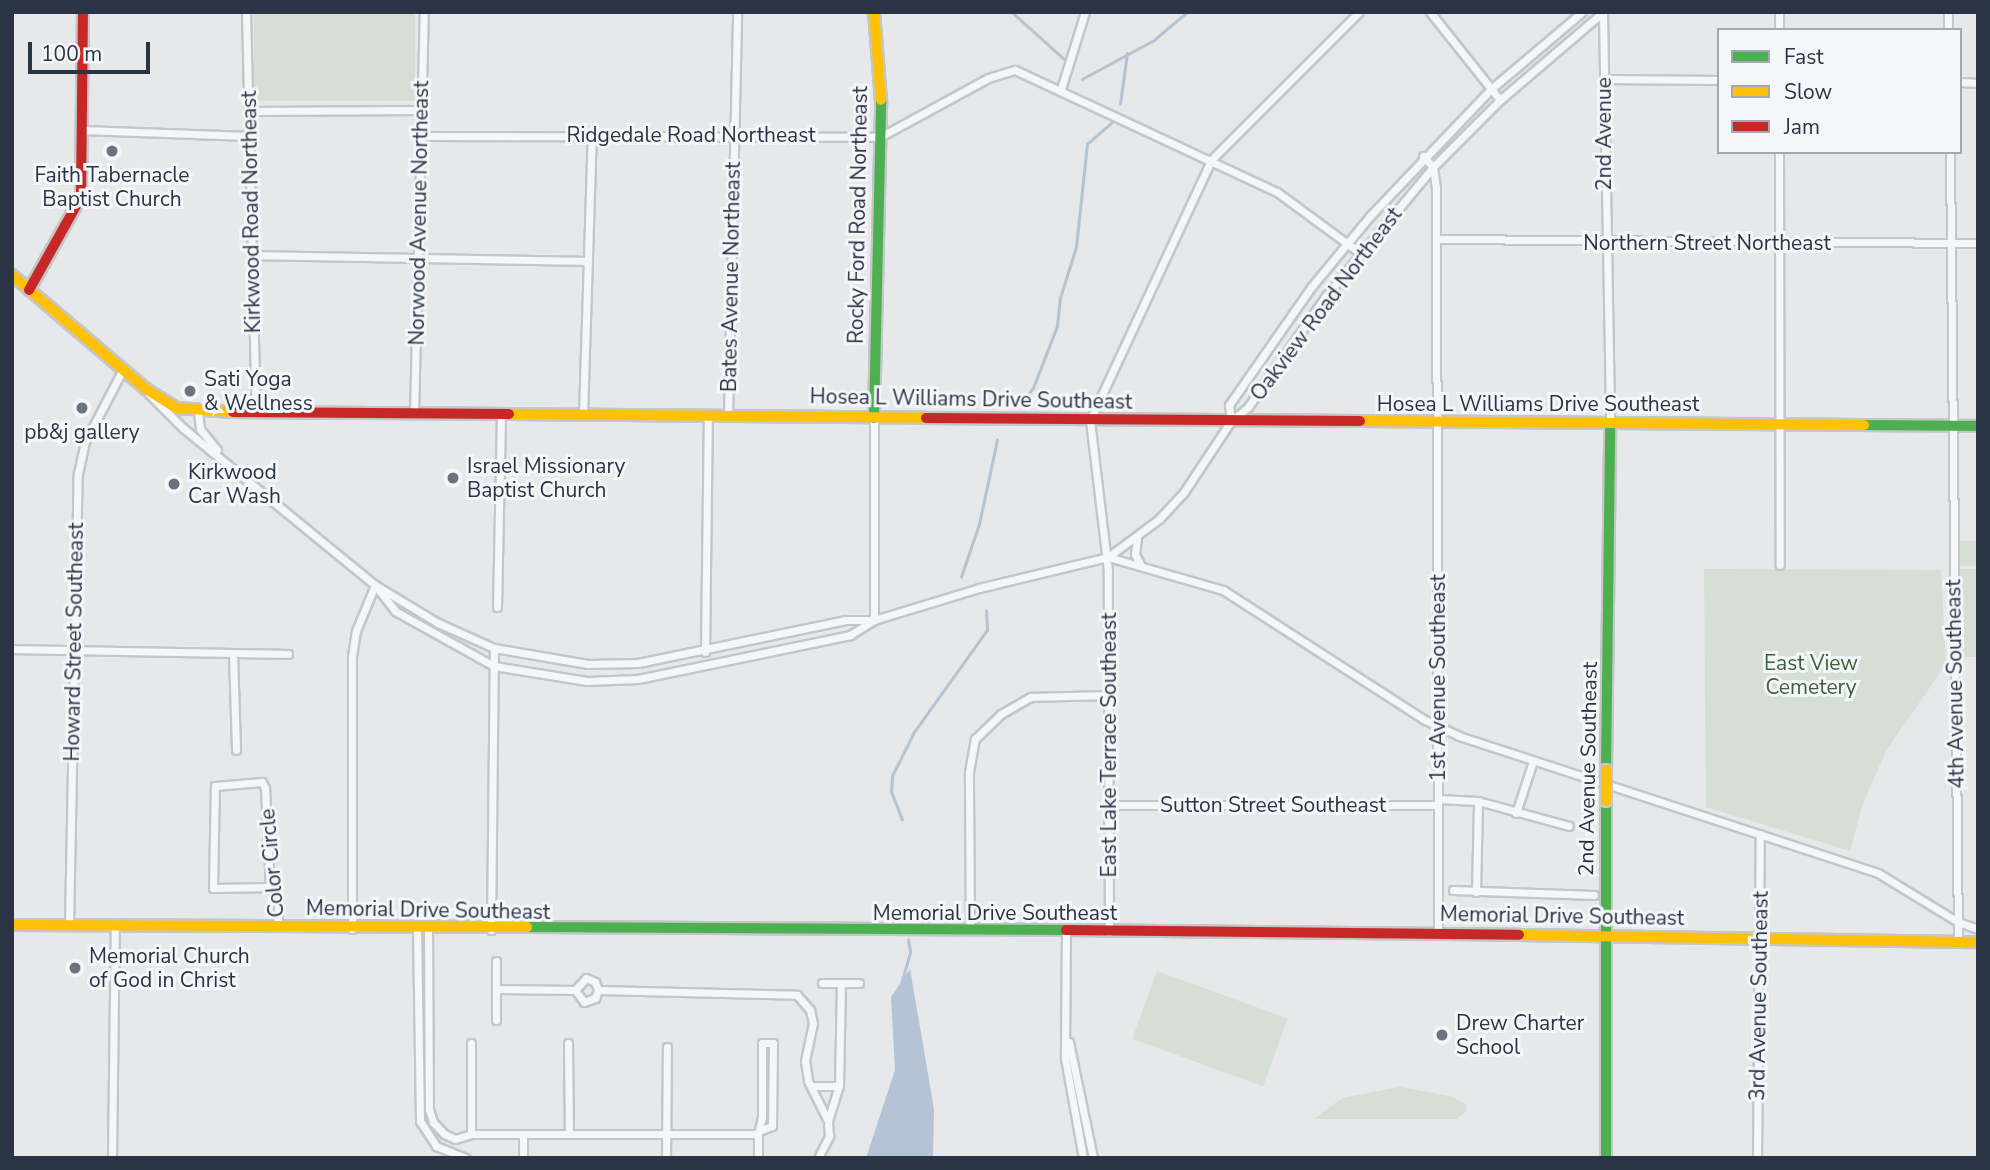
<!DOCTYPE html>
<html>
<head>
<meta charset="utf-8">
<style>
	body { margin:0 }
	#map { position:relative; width:1990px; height:1170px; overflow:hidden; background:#e6e8ea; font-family:"Nunito Sans",sans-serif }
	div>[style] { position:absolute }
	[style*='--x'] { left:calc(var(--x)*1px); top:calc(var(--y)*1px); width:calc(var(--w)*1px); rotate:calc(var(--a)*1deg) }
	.green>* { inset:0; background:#d6ded6; transform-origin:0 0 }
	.water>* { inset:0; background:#b4c4d5 }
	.stream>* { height:2.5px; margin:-1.25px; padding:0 1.25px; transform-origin:1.25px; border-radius:1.25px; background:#b4c4d5 }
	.roads { filter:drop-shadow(2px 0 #c4c6c8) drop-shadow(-2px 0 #c4c6c8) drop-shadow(0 2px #c4c6c8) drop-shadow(0 -2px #c4c6c8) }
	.street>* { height:7px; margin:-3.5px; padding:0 3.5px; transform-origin:3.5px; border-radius:3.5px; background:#f5f6f7 }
	.fast>* { height:10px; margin:-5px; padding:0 5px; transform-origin:5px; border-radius:5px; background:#4caf50 }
	.slow>* { height:10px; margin:-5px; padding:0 5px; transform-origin:5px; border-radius:5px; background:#ffc107 }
	.jam>* { height:10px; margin:-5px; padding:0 5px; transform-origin:5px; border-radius:5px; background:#c62828 }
	.bridges { filter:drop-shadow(2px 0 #c4c6c8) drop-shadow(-2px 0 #c4c6c8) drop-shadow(0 2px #c4c6c8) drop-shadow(0 -2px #c4c6c8) }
	.slow-bridge>* { height:10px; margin:-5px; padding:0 5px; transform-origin:5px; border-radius:5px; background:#ffc107 }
	.dots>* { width:19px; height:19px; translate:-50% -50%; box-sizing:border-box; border:4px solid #f4f6f9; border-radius:50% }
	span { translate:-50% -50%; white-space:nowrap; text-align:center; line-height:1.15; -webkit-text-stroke:6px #f4f6f9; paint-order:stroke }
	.street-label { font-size:21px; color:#2b3445 }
	.poi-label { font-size:21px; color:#2b3445 }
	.left { translate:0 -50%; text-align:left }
	.park-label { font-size:21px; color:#3f6138 }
	.frame { position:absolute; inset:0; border:14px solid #2b3445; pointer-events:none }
	.legend { position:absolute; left:1717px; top:28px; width:245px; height:126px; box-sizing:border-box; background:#f4f6f9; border:2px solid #a4a8b1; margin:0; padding:9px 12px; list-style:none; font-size:21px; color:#2b3445 }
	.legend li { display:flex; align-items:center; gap:14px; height:35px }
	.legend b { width:35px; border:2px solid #a4a8b1 }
	.scale { position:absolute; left:28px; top:42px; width:122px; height:32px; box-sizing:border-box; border:4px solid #2b3445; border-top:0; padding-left:9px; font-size:21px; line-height:24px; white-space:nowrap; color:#2b3445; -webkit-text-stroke:5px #f4f6f9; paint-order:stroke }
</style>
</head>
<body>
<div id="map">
	<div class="green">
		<i style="left:254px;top:12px;width:161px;height:89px"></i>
		<i style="left:1960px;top:541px;width:18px;height:25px"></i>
		<i style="clip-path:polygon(1704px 569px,1941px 570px,1946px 664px,1886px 751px,1862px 806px,1850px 851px,1706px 807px)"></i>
		<i style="left:1960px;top:569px;width:18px;height:88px"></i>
		<i style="left:1157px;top:971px;width:139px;height:72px;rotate:20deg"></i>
		<i style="clip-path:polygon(1400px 1087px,1449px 1096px,1466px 1104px,1467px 1111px,1457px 1119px,1314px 1119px,1342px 1098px)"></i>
	</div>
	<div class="water">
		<i style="clip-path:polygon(910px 969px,934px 1109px,933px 1158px,866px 1158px,895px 1070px,891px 997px)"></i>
	</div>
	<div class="stream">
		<i style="--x:1012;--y:12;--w:69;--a:42"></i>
		<i style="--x:1082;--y:79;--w:82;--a:-28.4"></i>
		<i style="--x:1154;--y:40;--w:43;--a:-40.3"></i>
		<i style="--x:1120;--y:104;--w:51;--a:-82.2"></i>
		<i style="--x:1022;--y:402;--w:18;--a:-52"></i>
		<i style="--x:1033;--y:388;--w:66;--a:-68.8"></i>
		<i style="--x:1057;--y:326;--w:28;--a:-84"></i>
		<i style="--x:1060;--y:298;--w:53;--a:-72.6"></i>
		<i style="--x:1076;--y:247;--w:104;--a:-83.9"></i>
		<i style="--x:1087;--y:144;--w:32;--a:-41"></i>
		<i style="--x:961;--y:577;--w:56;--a:-71.2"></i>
		<i style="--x:979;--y:524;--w:86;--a:-77.9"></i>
		<i style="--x:902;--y:820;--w:30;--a:-111"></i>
		<i style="--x:891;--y:792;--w:16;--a:-86"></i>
		<i style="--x:892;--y:776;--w:49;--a:-63.4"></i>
		<i style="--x:914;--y:732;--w:125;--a:-54.4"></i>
		<i style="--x:987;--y:630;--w:19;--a:-93"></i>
		<i style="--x:901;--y:984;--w:33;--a:-74"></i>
		<i style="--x:910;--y:952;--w:12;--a:-99"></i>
	</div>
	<div class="roads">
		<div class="street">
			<i style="--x:246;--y:12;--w:400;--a:88.6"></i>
			<i style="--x:1430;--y:12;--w:112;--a:51.5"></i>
			<i style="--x:1603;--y:12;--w:411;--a:89"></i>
			<i style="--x:1779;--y:12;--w:18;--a:90"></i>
			<i style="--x:1948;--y:12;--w:18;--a:90"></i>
			<i style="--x:1604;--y:79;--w:115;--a:0.5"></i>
			<i style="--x:1960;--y:82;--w:18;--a:3"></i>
			<i style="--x:1061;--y:89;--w:81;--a:-72.7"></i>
			<i style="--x:248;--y:111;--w:173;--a:-0.3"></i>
			<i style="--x:83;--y:130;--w:166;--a:2.1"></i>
			<i style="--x:420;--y:136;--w:460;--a:0.1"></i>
			<i style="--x:880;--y:137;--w:123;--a:-28.6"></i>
			<i style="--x:988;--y:78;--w:28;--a:-17"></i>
			<i style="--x:1015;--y:70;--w:289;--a:25"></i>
			<i style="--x:1277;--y:192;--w:103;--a:36.3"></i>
			<i style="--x:1779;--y:152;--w:413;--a:89.9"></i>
			<i style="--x:1950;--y:152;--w:789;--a:89.42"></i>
			<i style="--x:1423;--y:156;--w:15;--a:48"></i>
			<i style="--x:1433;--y:167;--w:21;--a:82"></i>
			<i style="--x:1436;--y:188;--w:746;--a:89.85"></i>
			<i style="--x:1436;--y:239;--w:542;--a:0.42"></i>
			<i style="--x:252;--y:255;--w:335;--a:1"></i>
			<i style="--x:149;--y:394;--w:48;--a:45"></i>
			<i style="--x:183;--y:428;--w:248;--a:39.3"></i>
			<i style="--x:375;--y:585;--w:74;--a:31.1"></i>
			<i style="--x:438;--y:623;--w:61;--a:24.1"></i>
			<i style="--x:494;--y:648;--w:95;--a:9.7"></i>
			<i style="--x:588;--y:664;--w:50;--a:-1.1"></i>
			<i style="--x:638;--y:663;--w:211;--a:-11.7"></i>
			<i style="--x:845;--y:620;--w:29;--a:0"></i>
			<i style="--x:198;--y:412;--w:17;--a:83"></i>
			<i style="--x:200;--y:429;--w:27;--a:51"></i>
			<i style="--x:414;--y:414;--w:402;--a:-88.6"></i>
			<i style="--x:583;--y:415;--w:281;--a:-88.2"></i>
			<i style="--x:728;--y:416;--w:404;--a:-88.7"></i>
			<i style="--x:874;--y:418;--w:202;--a:90"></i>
			<i style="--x:1231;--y:421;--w:16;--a:-97"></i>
			<i style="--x:1229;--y:405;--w:145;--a:-55.1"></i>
			<i style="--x:1312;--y:286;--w:91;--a:-50.4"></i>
			<i style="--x:1370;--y:216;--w:175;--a:-46.4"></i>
			<i style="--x:1491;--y:89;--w:119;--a:-40.2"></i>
			<i style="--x:1137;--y:538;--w:16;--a:97"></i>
			<i style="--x:1135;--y:554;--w:13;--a:63"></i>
			<i style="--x:1108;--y:557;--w:120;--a:16"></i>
			<i style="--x:1223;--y:590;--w:238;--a:32.8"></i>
			<i style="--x:1423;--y:719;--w:40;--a:25"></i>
			<i style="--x:1459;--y:736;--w:441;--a:18.1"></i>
			<i style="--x:1878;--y:873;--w:94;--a:31.5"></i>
			<i style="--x:1958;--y:922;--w:21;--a:19"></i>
			<i style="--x:375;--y:585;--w:33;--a:52"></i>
			<i style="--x:395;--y:611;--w:113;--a:29.1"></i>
			<i style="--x:494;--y:666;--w:94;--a:9.2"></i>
			<i style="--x:587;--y:681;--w:51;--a:-2.2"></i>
			<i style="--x:638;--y:679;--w:217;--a:-11.7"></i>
			<i style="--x:850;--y:635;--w:28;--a:-32"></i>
			<i style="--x:874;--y:620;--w:110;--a:-16.9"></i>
			<i style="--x:979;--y:588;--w:133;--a:-13.5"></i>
			<i style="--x:1108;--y:557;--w:64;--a:-36.7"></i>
			<i style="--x:1159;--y:519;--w:37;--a:-47"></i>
			<i style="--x:1184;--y:492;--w:85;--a:-56.5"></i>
			<i style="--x:1231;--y:421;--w:22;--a:-39"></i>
			<i style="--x:1248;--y:407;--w:136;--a:-54.9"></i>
			<i style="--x:1326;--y:296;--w:168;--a:-50.3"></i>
			<i style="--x:1433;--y:167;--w:95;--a:-45"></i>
			<i style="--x:1500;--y:100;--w:135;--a:-40.5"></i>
			<i style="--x:497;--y:607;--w:193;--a:-88.8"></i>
			<i style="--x:12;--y:649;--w:276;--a:1"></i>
			<i style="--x:705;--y:652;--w:236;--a:-89.3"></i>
			<i style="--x:233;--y:653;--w:97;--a:88.2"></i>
			<i style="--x:1438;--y:799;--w:40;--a:2.9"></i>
			<i style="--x:1478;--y:801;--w:94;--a:15.4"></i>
			<i style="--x:1109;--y:805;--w:329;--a:0"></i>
			<i style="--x:1516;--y:813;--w:55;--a:-71.9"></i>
			<i style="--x:270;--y:887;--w:57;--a:179"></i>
			<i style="--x:213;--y:888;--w:102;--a:-88.9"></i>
			<i style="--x:215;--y:786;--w:47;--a:-4.9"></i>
			<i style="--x:262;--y:782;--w:7;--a:63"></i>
			<i style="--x:265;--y:788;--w:99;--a:87.1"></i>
			<i style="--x:270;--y:887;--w:15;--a:58"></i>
			<i style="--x:278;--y:900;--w:27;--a:90"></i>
			<i style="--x:1453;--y:890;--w:141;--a:2"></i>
			<i style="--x:1476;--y:892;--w:91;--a:-88.7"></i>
			<i style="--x:69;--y:925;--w:451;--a:-88.9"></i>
			<i style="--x:78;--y:474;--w:33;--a:-78"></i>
			<i style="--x:85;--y:442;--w:82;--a:-62.5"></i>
			<i style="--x:352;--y:929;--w:273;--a:-90"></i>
			<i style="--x:352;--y:656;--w:25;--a:-81"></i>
			<i style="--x:356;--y:631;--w:50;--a:-67.6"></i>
			<i style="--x:417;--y:929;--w:192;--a:89.1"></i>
			<i style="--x:420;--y:1121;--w:30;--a:57"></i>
			<i style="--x:436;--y:1146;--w:32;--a:22"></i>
			<i style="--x:428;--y:929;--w:180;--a:89.7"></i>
			<i style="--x:429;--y:1109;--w:14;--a:73"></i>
			<i style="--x:433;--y:1122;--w:16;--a:47"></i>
			<i style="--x:444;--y:1134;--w:12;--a:24"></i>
			<i style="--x:455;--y:1139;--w:17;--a:-17"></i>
			<i style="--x:471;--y:1134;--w:287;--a:0"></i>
			<i style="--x:758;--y:1134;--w:24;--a:90"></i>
			<i style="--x:491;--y:930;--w:282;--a:-89.4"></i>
			<i style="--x:970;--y:930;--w:158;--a:-90.4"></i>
			<i style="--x:969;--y:772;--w:34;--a:-80"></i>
			<i style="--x:975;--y:739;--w:36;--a:-44"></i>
			<i style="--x:1001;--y:714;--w:34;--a:-30"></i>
			<i style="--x:1031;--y:697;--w:76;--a:-1.5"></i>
			<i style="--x:1066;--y:932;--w:126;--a:90.5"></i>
			<i style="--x:1065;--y:1058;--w:102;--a:79.8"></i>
			<i style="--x:1109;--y:932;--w:361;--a:-90.2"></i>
			<i style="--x:1108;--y:571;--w:152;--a:-96.8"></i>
			<i style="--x:1090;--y:420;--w:287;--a:-65"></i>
			<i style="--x:1211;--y:160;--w:209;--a:-45"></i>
			<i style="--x:822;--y:983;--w:37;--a:0"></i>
			<i style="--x:496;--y:989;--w:79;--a:0.7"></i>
			<i style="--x:575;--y:990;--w:16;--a:-47"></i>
			<i style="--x:586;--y:978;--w:10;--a:24"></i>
			<i style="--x:595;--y:982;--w:9;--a:69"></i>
			<i style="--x:598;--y:990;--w:199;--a:1.4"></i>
			<i style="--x:797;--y:995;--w:20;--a:49"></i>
			<i style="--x:810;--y:1010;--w:13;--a:77"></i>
			<i style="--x:813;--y:1023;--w:39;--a:102"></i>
			<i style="--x:805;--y:1061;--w:20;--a:81"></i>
			<i style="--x:808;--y:1081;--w:45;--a:63.4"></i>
			<i style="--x:575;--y:990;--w:15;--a:53"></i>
			<i style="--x:584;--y:1002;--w:12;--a:-20"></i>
			<i style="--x:595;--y:998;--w:9;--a:-69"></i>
			<i style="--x:496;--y:1020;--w:59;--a:-90"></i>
			<i style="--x:1069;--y:1042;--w:118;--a:78.3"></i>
			<i style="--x:471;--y:1043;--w:91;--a:90"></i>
			<i style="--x:568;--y:1043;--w:91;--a:89.4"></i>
			<i style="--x:811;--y:1086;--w:28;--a:0"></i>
			<i style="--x:523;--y:1134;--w:24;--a:90"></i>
			<i style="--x:758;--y:1134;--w:17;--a:-77"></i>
			<i style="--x:762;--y:1117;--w:74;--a:-90"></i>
			<i style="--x:762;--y:1043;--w:11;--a:0"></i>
			<i style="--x:773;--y:1043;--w:83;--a:90.7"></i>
			<i style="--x:772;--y:1126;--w:14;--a:159"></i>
			<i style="--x:112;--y:1158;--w:233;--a:-89.3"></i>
			<i style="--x:666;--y:1158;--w:111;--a:-89.5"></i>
			<i style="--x:818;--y:1158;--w:25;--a:-63"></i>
			<i style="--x:829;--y:1136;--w:15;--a:-94"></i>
			<i style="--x:828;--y:1121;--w:37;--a:-73"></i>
			<i style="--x:839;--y:1086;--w:103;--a:-88.9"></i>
			<i style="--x:1757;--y:1158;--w:324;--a:-89.5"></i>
		</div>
		<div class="fast">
			<i style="--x:874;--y:418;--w:318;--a:-88.7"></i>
			<i style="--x:1864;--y:425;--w:114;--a:0.5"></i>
			<i style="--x:1606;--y:770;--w:347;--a:-89.3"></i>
			<i style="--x:1606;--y:801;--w:357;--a:90"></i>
			<i style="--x:527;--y:927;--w:539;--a:0.32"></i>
		</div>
		<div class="slow">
			<i style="--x:874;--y:12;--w:88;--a:85.5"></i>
			<i style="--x:12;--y:275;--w:176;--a:40.4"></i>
			<i style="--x:146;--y:389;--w:36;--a:32"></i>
			<i style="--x:176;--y:408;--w:57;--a:4"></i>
			<i style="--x:509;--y:414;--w:417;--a:0.5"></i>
			<i style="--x:1360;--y:421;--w:504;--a:0.45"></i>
			<i style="--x:12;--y:925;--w:515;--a:0.22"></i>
			<i style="--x:1519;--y:935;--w:459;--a:0.9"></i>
		</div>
		<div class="jam">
			<i style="--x:29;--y:290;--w:107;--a:-60.8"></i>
			<i style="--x:81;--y:197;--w:185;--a:-89.4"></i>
			<i style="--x:233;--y:412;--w:276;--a:0.4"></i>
			<i style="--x:926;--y:418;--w:434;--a:0.4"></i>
			<i style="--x:1066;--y:930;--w:453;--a:0.6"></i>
		</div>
	</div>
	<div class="bridges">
		<div class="slow-bridge">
			<i style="--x:1606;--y:770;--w:31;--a:90"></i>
		</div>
	</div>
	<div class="dots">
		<i style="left:112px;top:151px;background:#6c737f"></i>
		<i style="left:190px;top:391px;background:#6c737f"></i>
		<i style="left:82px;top:408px;background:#6c737f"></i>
		<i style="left:453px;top:478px;background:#6c737f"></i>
		<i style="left:174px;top:484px;background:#6c737f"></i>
		<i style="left:75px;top:968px;background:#6c737f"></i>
		<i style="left:1442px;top:1035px;background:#6c737f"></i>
	</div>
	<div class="street-label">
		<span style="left:1604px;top:134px;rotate:-90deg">2nd Avenue</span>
		<span style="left:691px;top:135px">Ridgedale Road Northeast</span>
		<span style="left:251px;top:212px;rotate:-91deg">Kirkwood Road Northeast</span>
		<span style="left:419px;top:213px;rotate:-89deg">Norwood Avenue Northeast</span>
		<span style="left:858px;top:215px;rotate:-89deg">Rocky Ford Road Northeast</span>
		<span style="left:1707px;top:243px">Northern Street Northeast</span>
		<span style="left:731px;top:277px;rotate:-89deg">Bates Avenue Northeast</span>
		<span style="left:1326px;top:304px;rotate:-53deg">Oakview Road Northeast</span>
		<span style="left:971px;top:399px;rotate:1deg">Hosea L Williams Drive Southeast</span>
		<span style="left:1538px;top:404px">Hosea L Williams Drive Southeast</span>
		<span style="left:74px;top:642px;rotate:-89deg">Howard Street Southeast</span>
		<span style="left:1438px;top:678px;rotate:-90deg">1st Avenue Southeast</span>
		<span style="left:1955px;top:684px;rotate:-91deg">4th Avenue Southeast</span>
		<span style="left:1109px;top:745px;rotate:-90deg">East Lake Terrace Southeast</span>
		<span style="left:1588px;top:769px;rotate:-89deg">2nd Avenue Southeast</span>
		<span style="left:1273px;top:805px">Sutton Street Southeast</span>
		<span style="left:272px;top:863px;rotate:-95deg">Color Circle</span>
		<span style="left:428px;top:910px;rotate:1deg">Memorial Drive Southeast</span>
		<span style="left:995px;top:913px">Memorial Drive Southeast</span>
		<span style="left:1562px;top:916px;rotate:1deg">Memorial Drive Southeast</span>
		<span style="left:1759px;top:996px;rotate:-89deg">3rd Avenue Southeast</span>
	</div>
	<div class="poi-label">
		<span style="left:112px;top:187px">Faith Tabernacle<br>Baptist Church</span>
		<span class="left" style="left:204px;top:391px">Sati Yoga<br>&amp; Wellness</span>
		<span style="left:82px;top:432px">pb&amp;j gallery</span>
		<span class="left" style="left:467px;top:478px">Israel Missionary<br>Baptist Church</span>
		<span class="left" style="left:188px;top:484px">Kirkwood<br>Car Wash</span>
		<span class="left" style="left:89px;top:968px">Memorial Church<br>of God in Christ</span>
		<span class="left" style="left:1456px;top:1035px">Drew Charter<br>School</span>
	</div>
	<div class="park-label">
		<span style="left:1811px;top:675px">East View<br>Cemetery</span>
	</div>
	<div class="frame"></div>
	<ul class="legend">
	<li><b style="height:9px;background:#4caf50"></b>Fast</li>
	<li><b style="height:9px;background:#ffc107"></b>Slow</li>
	<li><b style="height:9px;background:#c62828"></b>Jam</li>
	</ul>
	<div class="scale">100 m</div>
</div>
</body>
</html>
